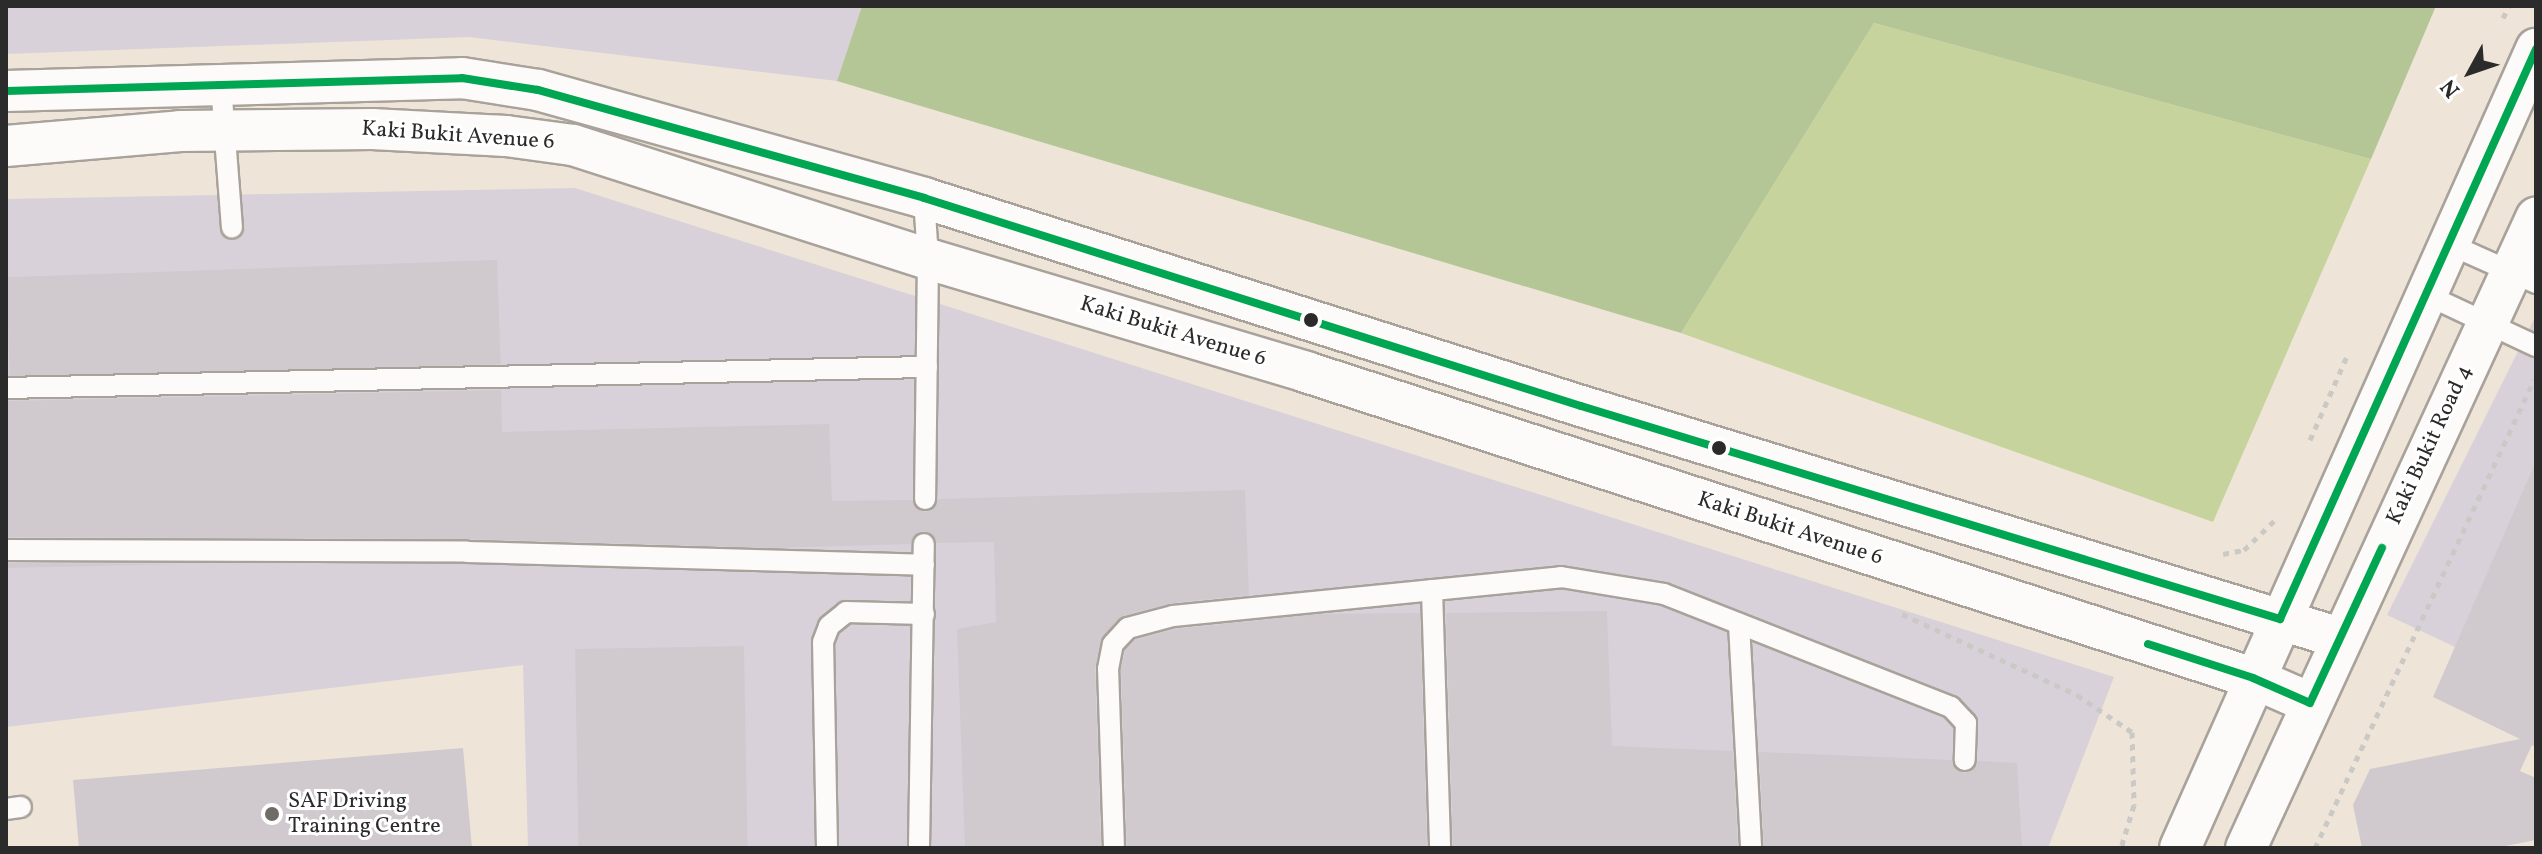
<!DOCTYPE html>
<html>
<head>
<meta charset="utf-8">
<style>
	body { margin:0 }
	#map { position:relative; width:2542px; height:854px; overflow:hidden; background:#eee5d8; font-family:Vollkorn,serif }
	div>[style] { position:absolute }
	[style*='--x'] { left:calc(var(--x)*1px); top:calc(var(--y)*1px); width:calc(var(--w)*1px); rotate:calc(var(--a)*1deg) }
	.industrial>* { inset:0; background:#d8d1d9 }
	.green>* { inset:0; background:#c7d39d }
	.forest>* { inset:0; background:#b4c596 }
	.building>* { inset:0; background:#d0cace; transform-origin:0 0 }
	.path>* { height:5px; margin-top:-2.5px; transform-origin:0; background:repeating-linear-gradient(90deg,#cbc9c6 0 6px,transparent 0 12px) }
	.roads { filter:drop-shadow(2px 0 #a8a29b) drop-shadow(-2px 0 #a8a29b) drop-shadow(0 2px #a8a29b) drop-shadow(0 -2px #a8a29b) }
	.lane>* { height:20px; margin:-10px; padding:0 10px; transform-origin:10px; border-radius:10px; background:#fcfbf9 }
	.street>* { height:40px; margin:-20px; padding:0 20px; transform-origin:20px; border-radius:20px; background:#fcfbf9 }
	.bus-1>* { height:8px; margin:-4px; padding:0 4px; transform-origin:4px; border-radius:4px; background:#00a651 }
	.dots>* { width:22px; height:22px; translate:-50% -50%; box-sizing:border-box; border:4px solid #fff; border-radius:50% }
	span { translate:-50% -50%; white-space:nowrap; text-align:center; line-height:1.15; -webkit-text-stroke:6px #fff; paint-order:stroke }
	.street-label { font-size:22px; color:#2b2b2b }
	.poi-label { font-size:22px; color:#2b2b2b }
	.left { translate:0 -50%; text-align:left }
	.frame { position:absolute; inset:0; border:8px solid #2b2b2b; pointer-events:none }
	.north { position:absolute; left:2430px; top:32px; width:80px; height:80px; -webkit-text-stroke:6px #fff; paint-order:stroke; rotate:230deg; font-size:22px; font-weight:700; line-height:32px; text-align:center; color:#2b2b2b }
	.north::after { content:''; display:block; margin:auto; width:28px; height:36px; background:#2b2b2b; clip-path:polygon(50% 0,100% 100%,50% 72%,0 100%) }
</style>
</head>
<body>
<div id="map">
	<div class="industrial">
		<i style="clip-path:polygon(6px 6px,862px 6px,837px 81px,469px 37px,6px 54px)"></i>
		<i style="clip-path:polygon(575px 188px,2114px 677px,2048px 848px,528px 848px,523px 665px,6px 727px,6px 199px)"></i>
		<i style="clip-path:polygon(2536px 315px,2536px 685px,2387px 615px)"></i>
	</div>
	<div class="green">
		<i style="clip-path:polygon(1874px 23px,2371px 159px,2213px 522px,1681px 333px)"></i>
	</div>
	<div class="forest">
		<i style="clip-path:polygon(862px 6px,2436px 6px,2371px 159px,1874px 23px,1681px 333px,837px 81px)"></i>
	</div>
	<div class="building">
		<i style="left:497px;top:260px;width:104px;height:491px;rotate:88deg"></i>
		<i style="clip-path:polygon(501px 390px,502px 432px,829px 424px,832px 501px,912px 500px,918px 510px,926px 512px,936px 506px,938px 499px,1245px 490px,1249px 595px,1172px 603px,1125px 615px,1103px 636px,1095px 669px,1101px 848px,965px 848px,957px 629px,996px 622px,994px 542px,937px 543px,931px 533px,923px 531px,913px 537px,911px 544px,775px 548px,467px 539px,6px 537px,6px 401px)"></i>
		<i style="clip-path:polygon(2536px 461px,2536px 747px,2532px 745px,2520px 771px,2536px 778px,2536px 840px,2495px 848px,2362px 848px,2353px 805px,2370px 769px,2520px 739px,2433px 697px)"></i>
		<i style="clip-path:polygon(6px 563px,179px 564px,6px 568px)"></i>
		<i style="clip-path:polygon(1607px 611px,1612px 746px,1733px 751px,1738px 848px,1453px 848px,1446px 613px)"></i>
		<i style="clip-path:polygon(1420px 613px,1427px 848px,1127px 848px,1121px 670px,1125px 650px,1135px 640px,1175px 629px,1319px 614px)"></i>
		<i style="left:744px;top:646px;width:202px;height:169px;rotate:89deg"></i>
		<i style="clip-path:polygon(463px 748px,472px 848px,79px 848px,73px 780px)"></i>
		<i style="clip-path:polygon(1759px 752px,1952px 760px,1954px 767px,1964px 773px,1972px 771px,1978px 761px,2017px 763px,2022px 848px,1764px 848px)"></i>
	</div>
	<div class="path">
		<i style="--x:2503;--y:18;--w:13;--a:-63"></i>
		<i style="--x:2310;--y:440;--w:94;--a:-66.2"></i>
		<i style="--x:2223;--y:554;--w:21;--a:-11"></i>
		<i style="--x:2244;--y:550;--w:45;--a:-44.1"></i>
		<i style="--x:1902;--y:614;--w:193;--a:24.8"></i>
		<i style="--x:2077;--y:695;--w:66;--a:33.9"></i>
		<i style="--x:2132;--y:732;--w:73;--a:88.4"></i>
		<i style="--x:2134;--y:805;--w:45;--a:106.8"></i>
		<i style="--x:2315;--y:848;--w:517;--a:-64.92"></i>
	</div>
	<div class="roads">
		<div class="lane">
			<i style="--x:221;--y:85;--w:143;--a:85.6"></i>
			<i style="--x:924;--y:198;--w:61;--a:86.2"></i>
			<i style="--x:928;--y:259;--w:240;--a:90.7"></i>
			<i style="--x:2451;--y:245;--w:93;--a:24.1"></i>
			<i style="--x:2427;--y:295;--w:120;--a:25.1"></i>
			<i style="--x:6;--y:388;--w:921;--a:-1.31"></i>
			<i style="--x:6;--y:550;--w:461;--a:0.2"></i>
			<i style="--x:467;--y:552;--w:457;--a:1.6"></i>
			<i style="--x:1432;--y:590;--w:258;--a:88.2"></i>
			<i style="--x:1739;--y:624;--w:224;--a:86.9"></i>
			<i style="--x:6;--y:809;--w:15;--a:-8"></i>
			<i style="--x:827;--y:848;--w:206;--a:-91.1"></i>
			<i style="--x:823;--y:642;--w:17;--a:-69"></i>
			<i style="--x:829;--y:626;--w:22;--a:-39"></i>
			<i style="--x:846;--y:612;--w:78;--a:1.5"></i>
			<i style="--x:919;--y:848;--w:304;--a:-89.1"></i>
			<i style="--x:1114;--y:848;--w:179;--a:-91.9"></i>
			<i style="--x:1108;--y:669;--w:25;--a:-79"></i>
			<i style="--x:1113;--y:644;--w:22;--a:-47"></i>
			<i style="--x:1128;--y:628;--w:47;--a:-14.9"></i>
			<i style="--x:1173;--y:616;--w:390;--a:-5.7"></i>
			<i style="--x:1561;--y:577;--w:104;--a:9.4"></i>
			<i style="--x:1664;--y:594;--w:308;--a:21.5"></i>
			<i style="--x:1951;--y:707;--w:22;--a:47"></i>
			<i style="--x:1966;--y:723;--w:37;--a:92"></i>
		</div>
		<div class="street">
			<i style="--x:6;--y:91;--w:456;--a:-1.6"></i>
			<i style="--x:462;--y:78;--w:77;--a:9"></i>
			<i style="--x:538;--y:90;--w:401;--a:15.6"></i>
			<i style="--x:924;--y:198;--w:689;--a:17.57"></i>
			<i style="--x:1581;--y:406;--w:794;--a:17"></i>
			<i style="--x:6;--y:146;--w:175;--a:-4.9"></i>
			<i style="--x:180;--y:131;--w:192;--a:-0.6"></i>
			<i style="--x:372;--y:129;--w:134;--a:3"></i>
			<i style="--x:506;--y:136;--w:68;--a:7.7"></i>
			<i style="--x:573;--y:145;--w:373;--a:17.8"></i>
			<i style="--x:928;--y:259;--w:395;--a:16.6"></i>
			<i style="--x:1306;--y:372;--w:995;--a:17.91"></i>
			<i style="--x:2253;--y:678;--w:62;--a:23.7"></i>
			<i style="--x:2180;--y:848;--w:875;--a:-65.98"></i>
			<i style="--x:2246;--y:848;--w:694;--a:-65.28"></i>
		</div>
	</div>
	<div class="bus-1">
		<i style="--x:6;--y:91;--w:456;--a:-1.6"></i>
		<i style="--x:462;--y:78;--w:77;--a:9"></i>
		<i style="--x:538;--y:90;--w:401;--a:15.6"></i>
		<i style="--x:924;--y:198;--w:689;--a:17.57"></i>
		<i style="--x:1581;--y:406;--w:731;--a:16.95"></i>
		<i style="--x:2280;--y:619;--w:625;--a:-65.81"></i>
		<i style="--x:2148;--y:644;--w:110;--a:17.9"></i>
		<i style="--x:2253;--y:678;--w:62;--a:23.7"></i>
		<i style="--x:2310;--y:703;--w:171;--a:-65.1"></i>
	</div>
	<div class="dots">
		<i style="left:1311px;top:320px;background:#2b2b2b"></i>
		<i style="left:1719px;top:448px;background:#2b2b2b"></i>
		<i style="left:272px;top:814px;background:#6f6c68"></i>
	</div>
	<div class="street-label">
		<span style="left:458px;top:136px;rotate:4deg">Kaki Bukit Avenue 6</span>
		<span style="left:1173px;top:332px;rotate:17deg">Kaki Bukit Avenue 6</span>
		<span style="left:2430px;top:445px;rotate:-65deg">Kaki Bukit Road 4</span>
		<span style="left:1790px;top:529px;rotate:18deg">Kaki Bukit Avenue 6</span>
	</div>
	<div class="poi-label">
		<span class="left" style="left:288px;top:814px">SAF Driving<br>Training Centre</span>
	</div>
	<div class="frame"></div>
	<div class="north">N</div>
</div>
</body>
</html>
